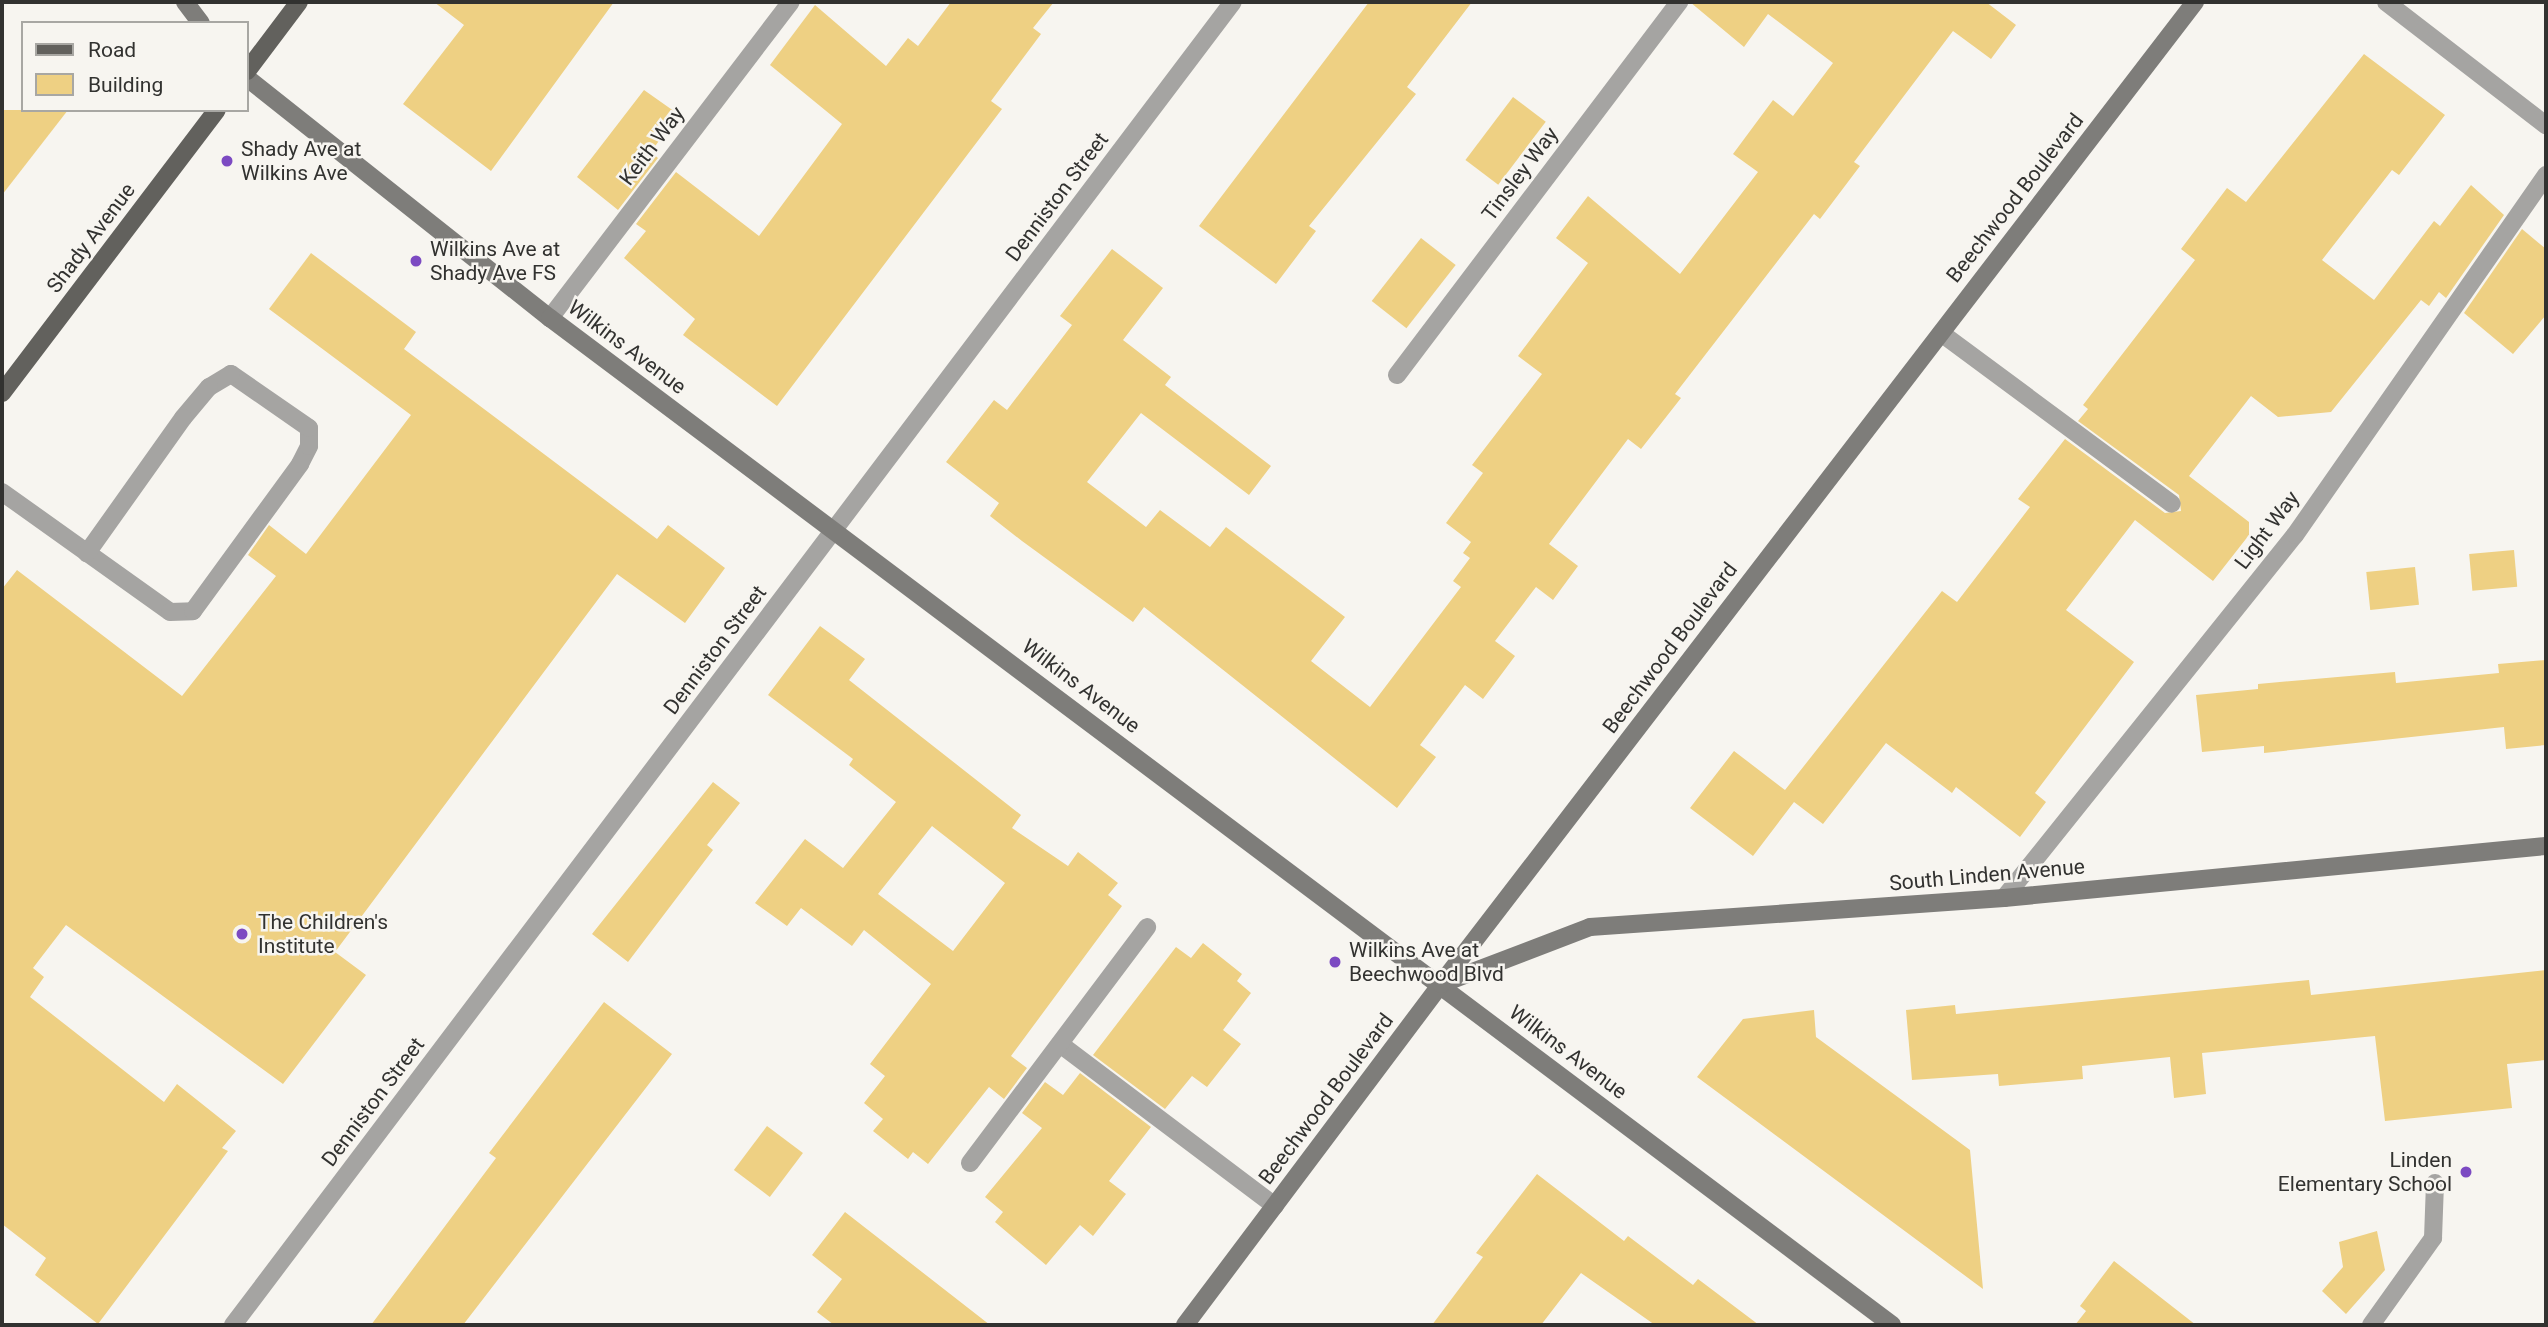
<!DOCTYPE html>
<html>
<head>
<meta charset="utf-8">
<style>
	body { margin:0 }
	#map { position:relative; width:2548px; height:1327px; overflow:hidden; background:#f7f5f0; font-family:Roboto,sans-serif }
	div>[style] { position:absolute }
	[style*='--x'] { left:calc(var(--x)*1px); top:calc(var(--y)*1px); width:calc(var(--w)*1px); rotate:calc(var(--a)*1deg) }
	.building>* { inset:0; background:#eed083; transform-origin:0 0 }
	.lane>* { height:18px; margin:-9px; padding:0 9px; transform-origin:9px; border-radius:9px; background:#a5a4a2 }
	.street>* { height:18px; margin:-9px; padding:0 9px; transform-origin:9px; border-radius:9px; background:#a5a4a2 }
	.secondary>* { height:18px; margin:-9px; padding:0 9px; transform-origin:9px; border-radius:9px; background:#7e7d7a }
	.primary>* { height:18px; margin:-9px; padding:0 9px; transform-origin:9px; border-radius:9px; background:#62615d }
	.dots>* { width:19px; height:19px; translate:-50% -50%; box-sizing:border-box; border:4px solid #f7f5f0; border-radius:50% }
	span { translate:-50% -50%; white-space:nowrap; text-align:center; line-height:1.15; -webkit-text-stroke:5px #f7f5f0; paint-order:stroke }
	.street-label { font-size:21px; color:#323230 }
	.poi-label { font-size:21px; color:#323230 }
	.left { translate:0 -50%; text-align:left }
	.right { translate:-100% -50%; text-align:right }
	.frame { position:absolute; inset:0; border:4px solid #323230; pointer-events:none }
	.legend { position:absolute; left:21px; top:21px; width:228px; height:91px; box-sizing:border-box; background:#f7f5f0; border:2px solid #a8a7a3; margin:0; padding:9px 12px; list-style:none; font-size:21px; color:#323230 }
	.legend li { display:flex; align-items:center; gap:14px; height:35px }
	.legend b { width:35px; border:2px solid #a8a7a3 }
</style>
</head>
<body>
<div id="map">
	<div class="building">
		<i style="clip-path:polygon(434px 2px,614px 2px,491px 171px,403px 104px,464px 25px)"></i>
		<i style="clip-path:polygon(951px 2px,1054px 2px,1033px 28px,1041px 34px,991px 101px,1002px 109px,777px 406px,683px 335px,695px 319px,624px 258px,646px 231px,636px 224px,676px 172px,759px 236px,842px 124px,770px 65px,815px 5px,886px 66px,908px 38px,918px 46px)"></i>
		<i style="clip-path:polygon(1369px 2px,1472px 2px,1407px 87px,1416px 94px,1309px 226px,1316px 231px,1276px 284px,1199px 226px)"></i>
		<i style="clip-path:polygon(1690px 2px,1986px 2px,2016px 25px,1991px 59px,1953px 31px,1854px 162px,1860px 166px,1820px 219px,1814px 214px,1675px 394px,1681px 398px,1641px 449px,1628px 439px,1549px 544px,1578px 566px,1553px 600px,1536px 587px,1495px 641px,1515px 656px,1483px 699px,1465px 685px,1420px 745px,1436px 757px,1397px 808px,1144px 607px,1133px 622px,1022px 541px,990px 516px,999px 503px,946px 462px,994px 400px,1007px 410px,1072px 325px,1060px 316px,1112px 249px,1163px 288px,1123px 340px,1171px 377px,1165px 385px,1271px 466px,1249px 495px,1141px 413px,1087px 482px,1146px 527px,1160px 510px,1210px 547px,1226px 527px,1345px 617px,1311px 661px,1370px 707px,1461px 587px,1453px 581px,1470px 558px,1463px 553px,1471px 542px,1446px 523px,1483px 473px,1472px 465px,1542px 374px,1518px 356px,1588px 263px,1556px 238px,1588px 196px,1680px 274px,1758px 172px,1733px 154px,1773px 100px,1793px 116px,1833px 63px,1768px 14px,1744px 47px)"></i>
		<i style="clip-path:polygon(2364px 54px,2445px 115px,2399px 175px,2392px 170px,2322px 260px,2374px 300px,2434px 221px,2440px 226px,2471px 185px,2504px 215px,2446px 298px,2439px 292px,2429px 306px,2421px 300px,2331px 412px,2278px 417px,2251px 396px,2189px 476px,2249px 522px,2249px 535px,2213px 581px,2135px 520px,2066px 610px,2134px 662px,2035px 793px,2046px 802px,2020px 837px,1956px 787px,1952px 793px,1886px 743px,1823px 824px,1794px 802px,1753px 856px,1690px 808px,1734px 751px,1785px 790px,1942px 591px,1957px 602px,2030px 507px,2018px 499px,2065px 439px,2165px 513px,2181px 511px,2179px 495px,2078px 421px,2088px 409px,2083px 405px,2195px 260px,2181px 249px,2227px 188px,2246px 202px)"></i>
		<i style="clip-path:polygon(644px 90px,678px 114px,651px 152px,658px 158px,618px 210px,577px 177px)"></i>
		<i style="left:1513px;top:97px;width:41px;height:79px;rotate:37deg"></i>
		<i style="clip-path:polygon(2px 110px,68px 110px,2px 195px)"></i>
		<i style="clip-path:polygon(2522px 229px,2546px 249px,2546px 315px,2513px 354px,2464px 313px)"></i>
		<i style="left:1421px;top:238px;width:44px;height:80px;rotate:38deg"></i>
		<i style="clip-path:polygon(311px 253px,416px 332px,404px 349px,657px 539px,668px 525px,725px 568px,685px 623px,617px 574px,335px 952px,366px 975px,283px 1084px,66px 925px,33px 968px,44px 977px,30px 997px,164px 1102px,177px 1084px,236px 1131px,222px 1148px,228px 1151px,98px 1324px,35px 1275px,46px 1258px,2px 1224px,2px 589px,17px 570px,182px 696px,276px 576px,248px 555px,269px 525px,306px 554px,411px 415px,269px 309px)"></i>
		<i style="left:2514px;top:550px;width:37px;height:45px;rotate:85deg"></i>
		<i style="left:2415px;top:567px;width:38px;height:49px;rotate:84deg"></i>
		<i style="clip-path:polygon(evenodd,820px 626px,865px 659px,849px 680px,1021px 815px,1012px 828px,1068px 866px,1078px 852px,1118px 883px,1108px 895px,1122px 906px,1011px 1056px,1027px 1068px,1004px 1099px,989px 1087px,928px 1164px,913px 1152px,908px 1159px,873px 1131px,883px 1119px,864px 1103px,885px 1076px,870px 1064px,931px 984px,864px 930px,852px 946px,801px 908px,787px 926px,755px 903px,805px 839px,843px 868px,896px 802px,849px 765px,853px 759px,768px 695px,820px 626px,932px 826px,1005px 883px,953px 951px,878px 894px,932px 826px)"></i>
		<i style="clip-path:polygon(2546px 660px,2546px 745px,2506px 749px,2504px 727px,2264px 753px,2264px 746px,2202px 752px,2196px 695px,2258px 689px,2258px 684px,2395px 672px,2396px 683px,2499px 673px,2498px 664px)"></i>
		<i style="clip-path:polygon(713px 782px,740px 803px,707px 845px,713px 850px,628px 962px,592px 934px)"></i>
		<i style="clip-path:polygon(1203px 943px,1242px 974px,1237px 981px,1251px 993px,1223px 1030px,1241px 1044px,1207px 1087px,1192px 1076px,1165px 1109px,1093px 1055px,1176px 947px,1191px 958px)"></i>
		<i style="clip-path:polygon(2546px 970px,2546px 1060px,2507px 1064px,2512px 1108px,2385px 1121px,2375px 1036px,2202px 1053px,2206px 1094px,2174px 1098px,2170px 1057px,2082px 1066px,2083px 1079px,1999px 1086px,1998px 1074px,1912px 1080px,1906px 1010px,1955px 1005px,1956px 1014px,2309px 980px,2311px 995px)"></i>
		<i style="clip-path:polygon(604px 1002px,672px 1054px,463px 1325px,371px 1325px,496px 1158px,489px 1153px)"></i>
		<i style="clip-path:polygon(1814px 1010px,1816px 1037px,1970px 1150px,1983px 1289px,1697px 1077px,1743px 1019px)"></i>
		<i style="clip-path:polygon(1080px 1073px,1151px 1127px,1109px 1181px,1126px 1194px,1093px 1236px,1080px 1225px,1046px 1265px,995px 1222px,1003px 1212px,985px 1197px,1042px 1128px,1022px 1113px,1045px 1082px,1063px 1095px)"></i>
		<i style="left:767px;top:1126px;width:45px;height:55px;rotate:37deg"></i>
		<i style="clip-path:polygon(1537px 1174px,1624px 1241px,1628px 1236px,1693px 1285px,1698px 1279px,1759px 1325px,1655px 1325px,1581px 1273px,1541px 1325px,1432px 1325px,1483px 1257px,1476px 1253px)"></i>
		<i style="clip-path:polygon(845px 1212px,990px 1325px,834px 1325px,817px 1312px,842px 1279px,812px 1255px)"></i>
		<i style="clip-path:polygon(2377px 1231px,2385px 1270px,2346px 1314px,2322px 1291px,2343px 1267px,2339px 1242px)"></i>
		<i style="clip-path:polygon(2114px 1261px,2196px 1325px,2075px 1325px,2086px 1311px,2080px 1306px)"></i>
	</div>
	<div class="lane">
		<i style="--x:550;--y:318;--w:397;--a:-52.7"></i>
		<i style="--x:1941;--y:333;--w:287;--a:36.5"></i>
		<i style="--x:1397;--y:375;--w:468;--a:-52.9"></i>
		<i style="--x:2;--y:492;--w:206;--a:35.5"></i>
		<i style="--x:170;--y:612;--w:23;--a:-2"></i>
		<i style="--x:193;--y:611;--w:182;--a:-53.9"></i>
		<i style="--x:300;--y:464;--w:20;--a:-63"></i>
		<i style="--x:309;--y:446;--w:18;--a:-90"></i>
		<i style="--x:309;--y:428;--w:95;--a:-145.3"></i>
		<i style="--x:231;--y:374;--w:26;--a:149"></i>
		<i style="--x:209;--y:387;--w:40;--a:130"></i>
		<i style="--x:183;--y:418;--w:166;--a:125.4"></i>
		<i style="--x:2004;--y:898;--w:465;--a:-51.3"></i>
		<i style="--x:2295;--y:535;--w:439;--a:-55.1"></i>
		<i style="--x:1060;--y:1044;--w:269;--a:37"></i>
		<i style="--x:970;--y:1163;--w:295;--a:-53.1"></i>
		<i style="--x:2371;--y:1325;--w:107;--a:-54.5"></i>
		<i style="--x:2433;--y:1238;--w:55;--a:-87.9"></i>
	</div>
	<div class="street">
		<i style="--x:2386;--y:2;--w:202;--a:37.6"></i>
		<i style="--x:233;--y:1325;--w:1658;--a:-52.92"></i>
	</div>
	<div class="secondary">
		<i style="--x:185;--y:2;--w:26;--a:53"></i>
		<i style="--x:247;--y:78;--w:387;--a:38.4"></i>
		<i style="--x:550;--y:318;--w:1678;--a:36.88"></i>
		<i style="--x:1441;--y:984;--w:160;--a:-20.9"></i>
		<i style="--x:1590;--y:927;--w:415;--a:-4"></i>
		<i style="--x:2004;--y:898;--w:544;--a:-5.48"></i>
		<i style="--x:1185;--y:1325;--w:426;--a:-53.1"></i>
		<i style="--x:1441;--y:984;--w:1238;--a:-52.48"></i>
	</div>
	<div class="primary">
		<i style="--x:247;--y:71;--w:86;--a:-53"></i>
		<i style="--x:2;--y:393;--w:355;--a:-52.8"></i>
	</div>
	<div class="dots">
		<i style="left:227px;top:161px;background:#7c4ac2"></i>
		<i style="left:416px;top:261px;background:#7c4ac2"></i>
		<i style="left:242px;top:934px;background:#7c4ac2"></i>
		<i style="left:1335px;top:962px;background:#7c4ac2"></i>
		<i style="left:2466px;top:1172px;background:#7c4ac2"></i>
	</div>
	<div class="street-label">
		<span style="left:652px;top:146px;rotate:-53deg">Keith Way</span>
		<span style="left:1520px;top:174px;rotate:-53deg">Tinsley Way</span>
		<span style="left:1057px;top:197px;rotate:-53deg">Denniston Street</span>
		<span style="left:2015px;top:198px;rotate:-52deg">Beechwood Boulevard</span>
		<span style="left:91px;top:238px;rotate:-53deg">Shady Avenue</span>
		<span style="left:627px;top:347px;rotate:37deg">Wilkins Avenue</span>
		<span style="left:2267px;top:530px;rotate:-53deg">Light Way</span>
		<span style="left:1670px;top:648px;rotate:-53deg">Beechwood Boulevard</span>
		<span style="left:715px;top:650px;rotate:-53deg">Denniston Street</span>
		<span style="left:1081px;top:686px;rotate:37deg">Wilkins Avenue</span>
		<span style="left:1987px;top:875px;rotate:-5deg">South Linden Avenue</span>
		<span style="left:1568px;top:1052px;rotate:37deg">Wilkins Avenue</span>
		<span style="left:1326px;top:1099px;rotate:-53deg">Beechwood Boulevard</span>
		<span style="left:373px;top:1102px;rotate:-53deg">Denniston Street</span>
	</div>
	<div class="poi-label">
		<span class="left" style="left:241px;top:161px">Shady Ave at<br>Wilkins Ave</span>
		<span class="left" style="left:430px;top:261px">Wilkins Ave at<br>Shady Ave FS</span>
		<span class="left" style="left:258px;top:934px">The Children's<br>Institute</span>
		<span class="left" style="left:1349px;top:962px">Wilkins Ave at<br>Beechwood Blvd</span>
		<span class="right" style="left:2452px;top:1172px">Linden<br>Elementary School</span>
	</div>
	<div class="frame"></div>
	<ul class="legend">
	<li><b style="height:9px;background:#62615d"></b>Road</li>
	<li><b style="height:19px;background:#eed083"></b>Building</li>
	</ul>
</div>
</body>
</html>
